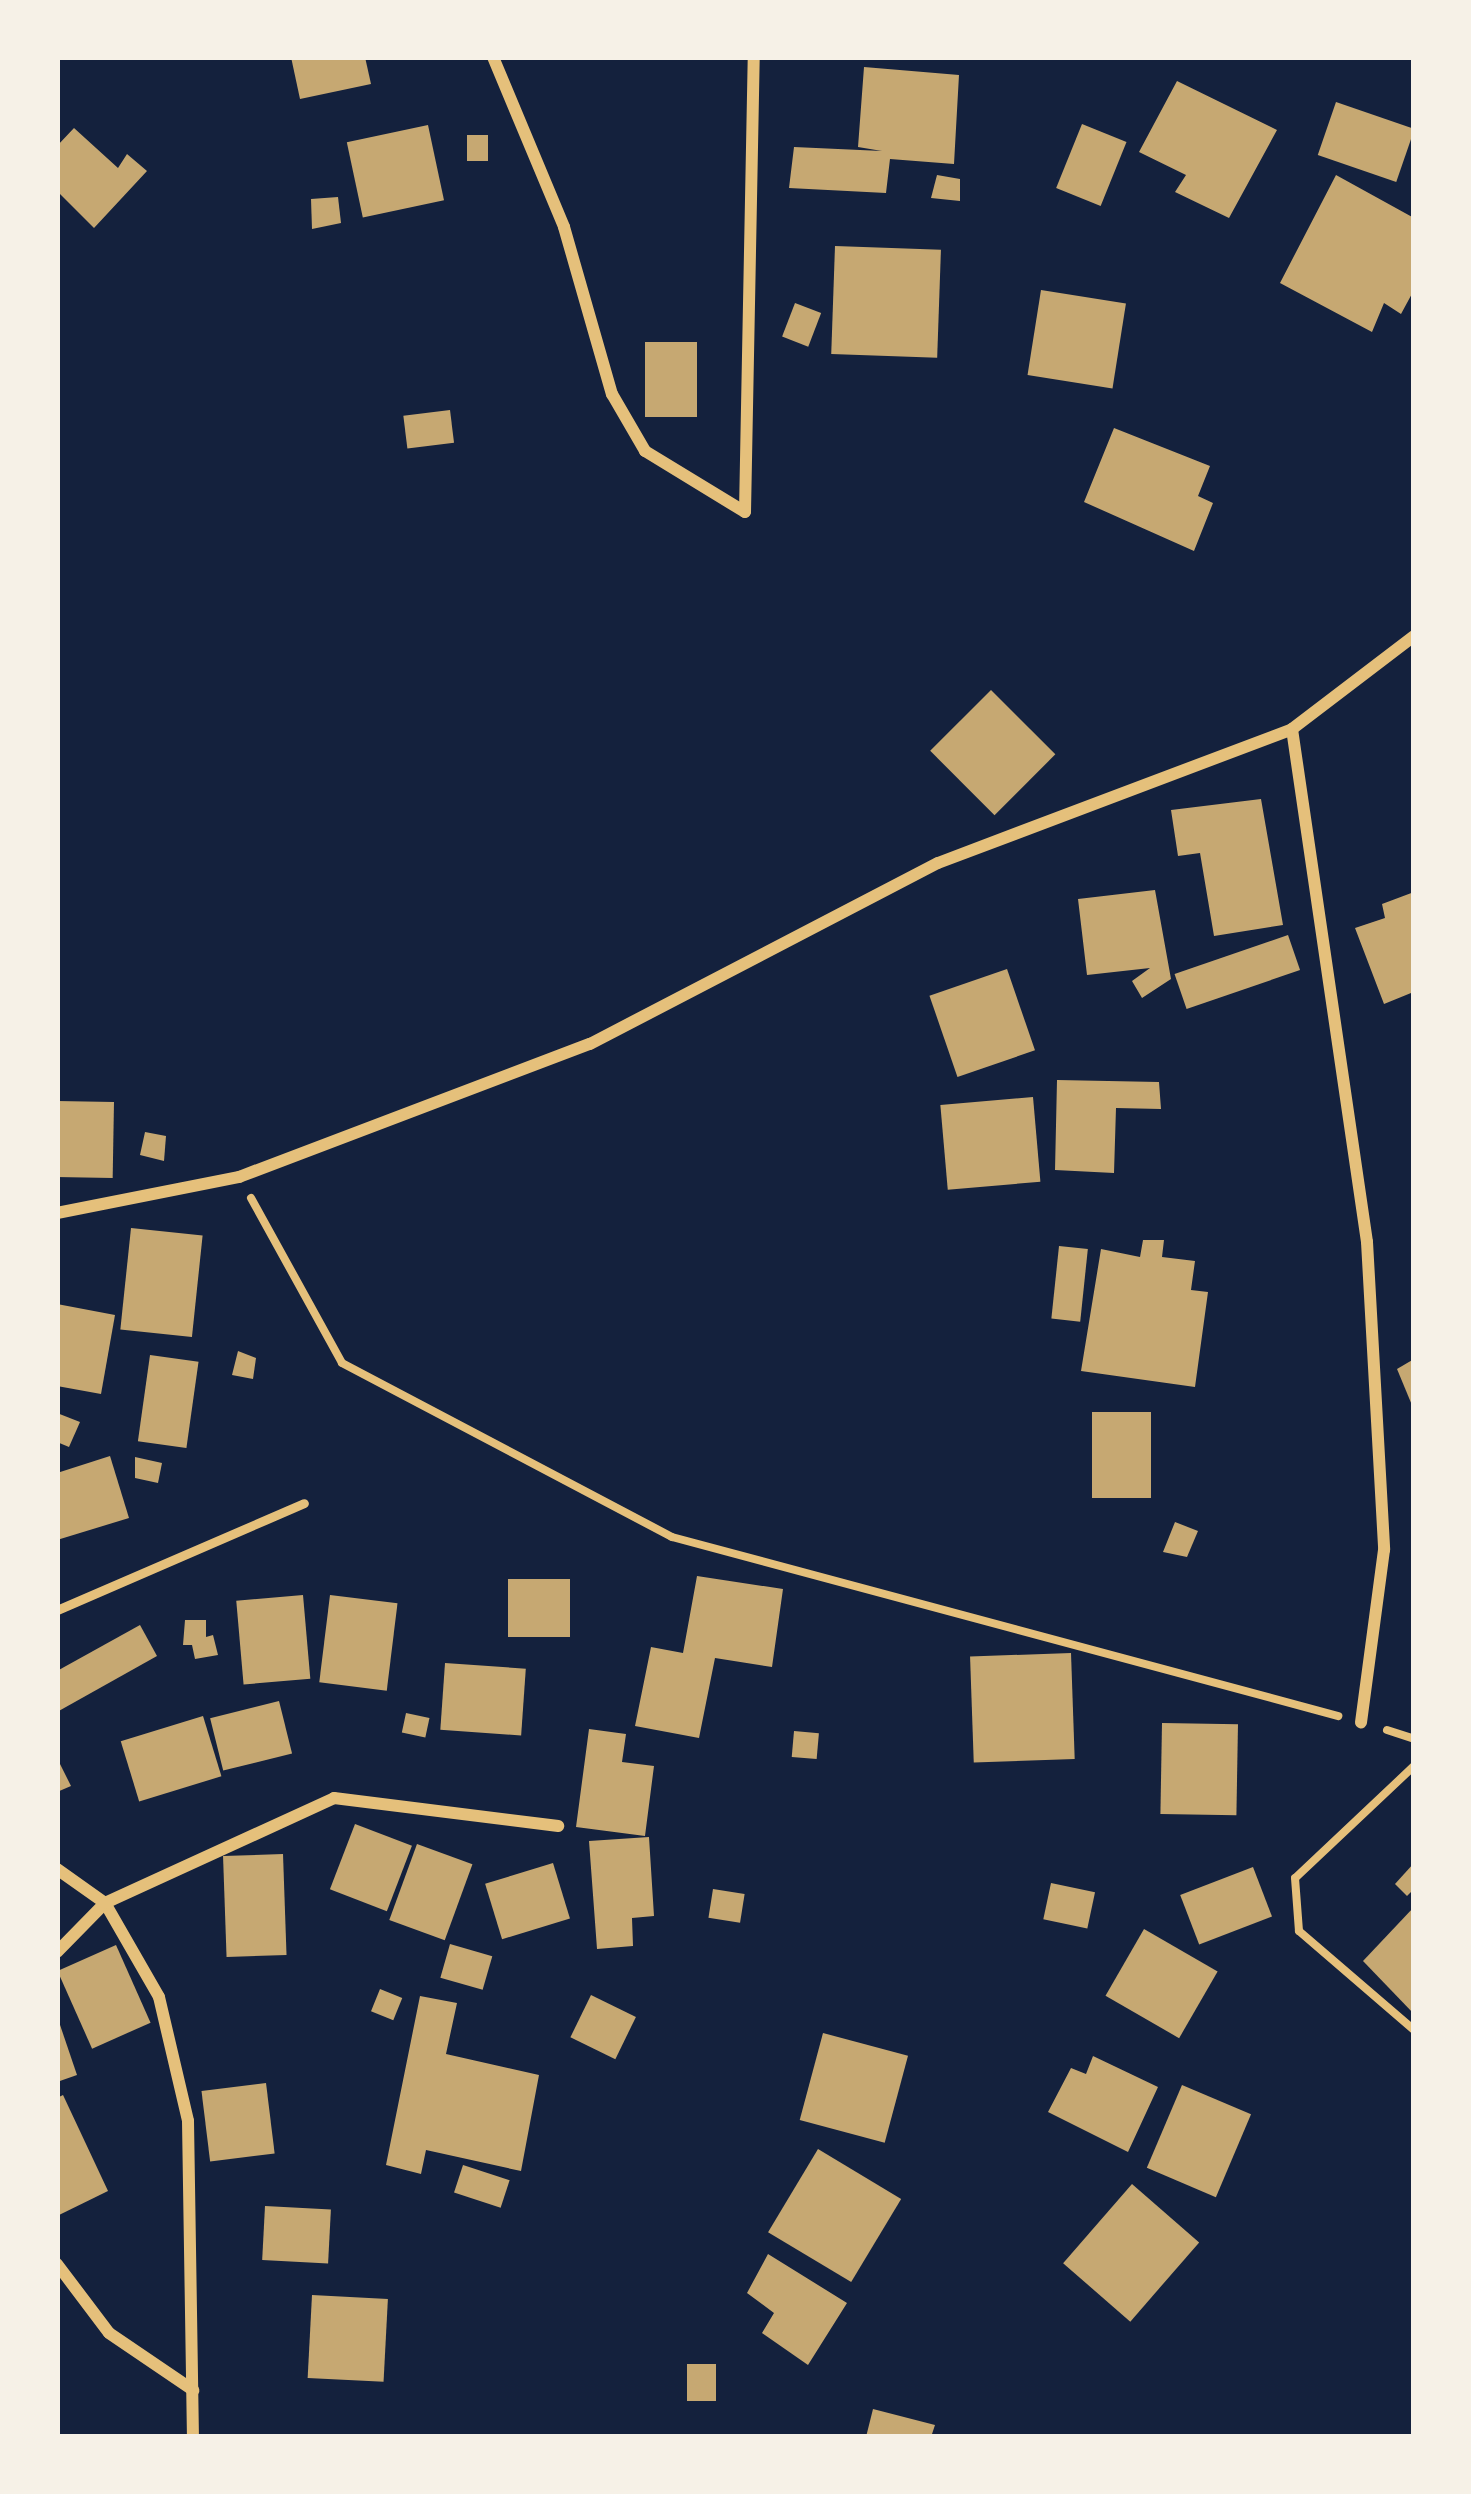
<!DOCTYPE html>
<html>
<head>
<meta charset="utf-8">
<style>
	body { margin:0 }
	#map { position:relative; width:1471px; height:2494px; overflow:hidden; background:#14213d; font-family:Lora,serif }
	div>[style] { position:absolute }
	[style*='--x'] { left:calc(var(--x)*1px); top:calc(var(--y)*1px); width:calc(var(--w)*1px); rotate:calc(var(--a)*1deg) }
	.building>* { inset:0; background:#c6a872; transform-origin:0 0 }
	.path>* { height:8px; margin:-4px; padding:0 4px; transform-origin:4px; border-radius:4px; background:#e5c07b }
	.service>* { height:9px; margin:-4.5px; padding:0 4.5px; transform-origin:4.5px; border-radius:4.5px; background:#e5c07b }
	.minor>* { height:12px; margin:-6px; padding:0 6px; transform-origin:6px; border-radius:6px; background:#e5c07b }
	span { translate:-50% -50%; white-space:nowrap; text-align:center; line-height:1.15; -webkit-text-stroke:12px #f6f1e7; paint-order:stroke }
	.frame { position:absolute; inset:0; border:60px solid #f6f1e7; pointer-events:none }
</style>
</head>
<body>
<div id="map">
	<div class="building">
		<i style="clip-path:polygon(291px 57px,365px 57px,371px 84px,300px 99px)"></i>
		<i style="clip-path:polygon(864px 67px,959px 75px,954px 164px,890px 159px,886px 193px,789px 188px,794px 147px,882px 151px,858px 147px)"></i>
		<i style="clip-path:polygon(1177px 81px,1277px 130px,1229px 218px,1175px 192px,1186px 175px,1139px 152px)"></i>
		<i style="left:1336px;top:102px;width:83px;height:56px;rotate:19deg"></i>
		<i style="left:1082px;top:124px;width:48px;height:69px;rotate:22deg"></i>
		<i style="left:428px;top:125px;width:77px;height:83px;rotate:78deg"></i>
		<i style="clip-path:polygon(74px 128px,118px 168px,127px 154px,147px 171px,94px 228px,57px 191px,57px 146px)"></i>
		<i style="left:467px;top:135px;width:21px;height:26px"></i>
		<i style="clip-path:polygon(937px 175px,960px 179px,960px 201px,931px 198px)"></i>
		<i style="clip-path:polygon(1336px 175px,1414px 218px,1414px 290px,1401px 314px,1384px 303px,1372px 332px,1280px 283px)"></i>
		<i style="clip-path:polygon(338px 197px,341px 223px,312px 229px,311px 199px)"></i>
		<i style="left:835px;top:246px;width:106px;height:108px;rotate:2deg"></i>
		<i style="left:1041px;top:290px;width:86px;height:86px;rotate:9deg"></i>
		<i style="left:795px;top:303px;width:28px;height:36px;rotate:21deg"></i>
		<i style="left:645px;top:342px;width:52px;height:75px"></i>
		<i style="left:450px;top:410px;width:33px;height:47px;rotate:83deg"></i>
		<i style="clip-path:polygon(1114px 428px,1210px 466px,1198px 496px,1213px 503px,1194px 551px,1084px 502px)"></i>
		<i style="left:991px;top:690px;width:91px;height:86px;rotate:45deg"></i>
		<i style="clip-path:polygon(1261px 799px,1283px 925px,1214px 936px,1200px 853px,1178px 856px,1171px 810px)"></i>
		<i style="clip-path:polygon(1155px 890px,1171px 979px,1142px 998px,1132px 981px,1150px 968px,1087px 975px,1078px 899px)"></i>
		<i style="clip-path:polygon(1414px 892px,1414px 1001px,1411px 993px,1384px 1004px,1355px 928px,1385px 918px,1382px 904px)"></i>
		<i style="left:1288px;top:935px;width:37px;height:120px;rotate:71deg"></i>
		<i style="left:1007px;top:969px;width:86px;height:82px;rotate:71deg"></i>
		<i style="clip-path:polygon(1057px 1080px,1159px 1082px,1161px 1109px,1116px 1108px,1114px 1173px,1055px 1170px)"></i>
		<i style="left:1033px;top:1097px;width:85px;height:93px;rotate:85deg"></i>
		<i style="left:57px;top:1101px;width:57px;height:76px;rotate:1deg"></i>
		<i style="clip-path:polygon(145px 1132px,166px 1136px,164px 1161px,140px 1155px)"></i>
		<i style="left:131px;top:1228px;width:72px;height:102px;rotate:6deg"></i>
		<i style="clip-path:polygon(1143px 1240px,1164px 1240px,1162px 1257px,1195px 1261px,1191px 1290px,1208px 1292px,1195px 1387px,1081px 1371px,1101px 1249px,1140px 1257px)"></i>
		<i style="left:1059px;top:1246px;width:29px;height:73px;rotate:6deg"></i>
		<i style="clip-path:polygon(57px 1304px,115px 1315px,101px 1394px,57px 1386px)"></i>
		<i style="clip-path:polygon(238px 1351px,256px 1358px,253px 1379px,232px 1375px)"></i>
		<i style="left:150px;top:1355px;width:49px;height:87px;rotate:8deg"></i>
		<i style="clip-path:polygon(1414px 1359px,1414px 1410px,1397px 1369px)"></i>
		<i style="left:1092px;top:1412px;width:59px;height:86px"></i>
		<i style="clip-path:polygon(57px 1413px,80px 1422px,69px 1447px,57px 1442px)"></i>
		<i style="clip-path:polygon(110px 1456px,129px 1518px,57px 1540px,57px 1473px)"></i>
		<i style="clip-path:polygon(135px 1457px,162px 1463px,158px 1483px,135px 1478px)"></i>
		<i style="clip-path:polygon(1175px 1522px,1198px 1531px,1187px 1557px,1163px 1552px)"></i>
		<i style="clip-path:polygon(697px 1576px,783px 1589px,772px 1667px,715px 1658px,699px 1738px,635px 1726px,651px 1647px,683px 1653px)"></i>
		<i style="left:570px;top:1579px;width:58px;height:62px;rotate:90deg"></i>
		<i style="left:303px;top:1595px;width:84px;height:67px;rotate:85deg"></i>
		<i style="left:330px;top:1595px;width:68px;height:88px;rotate:7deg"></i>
		<i style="clip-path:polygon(185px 1620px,206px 1620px,206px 1637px,213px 1635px,218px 1655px,195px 1659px,192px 1645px,183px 1645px)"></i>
		<i style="clip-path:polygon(140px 1625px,157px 1656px,57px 1712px,57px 1671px)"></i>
		<i style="left:1071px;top:1653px;width:106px;height:101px;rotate:88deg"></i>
		<i style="left:445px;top:1663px;width:81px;height:67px;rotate:4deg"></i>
		<i style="left:279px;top:1701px;width:54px;height:71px;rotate:76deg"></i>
		<i style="left:406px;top:1713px;width:24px;height:20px;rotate:12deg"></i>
		<i style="left:203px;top:1716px;width:63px;height:86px;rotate:73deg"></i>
		<i style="left:1162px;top:1723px;width:76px;height:91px;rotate:1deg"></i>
		<i style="clip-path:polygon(589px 1729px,626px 1734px,622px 1762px,654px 1766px,645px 1836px,576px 1827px)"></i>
		<i style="left:794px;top:1731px;width:25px;height:26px;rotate:5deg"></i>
		<i style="clip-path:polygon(57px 1758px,71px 1786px,57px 1792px)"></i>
		<i style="left:355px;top:1824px;width:61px;height:70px;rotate:21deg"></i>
		<i style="clip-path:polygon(649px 1837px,654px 1916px,632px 1918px,633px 1946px,597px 1949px,589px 1841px)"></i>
		<i style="left:417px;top:1844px;width:59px;height:81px;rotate:20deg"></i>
		<i style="left:283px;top:1854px;width:101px;height:60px;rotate:88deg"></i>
		<i style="left:553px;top:1863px;width:58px;height:71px;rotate:73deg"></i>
		<i style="clip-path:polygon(1414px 1863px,1414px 1889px,1407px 1896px,1395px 1884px)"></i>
		<i style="left:1253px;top:1867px;width:53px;height:78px;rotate:69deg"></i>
		<i style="left:1051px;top:1883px;width:45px;height:37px;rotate:12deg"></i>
		<i style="left:713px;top:1889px;width:32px;height:29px;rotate:9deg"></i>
		<i style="clip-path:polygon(1414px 1907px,1414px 2014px,1363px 1961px)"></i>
		<i style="left:1144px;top:1929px;width:85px;height:77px;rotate:30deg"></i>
		<i style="left:450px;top:1944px;width:44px;height:35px;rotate:16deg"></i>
		<i style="left:116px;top:1945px;width:85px;height:64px;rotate:66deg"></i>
		<i style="left:380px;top:1989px;width:24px;height:24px;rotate:22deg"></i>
		<i style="left:591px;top:1995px;width:50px;height:47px;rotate:26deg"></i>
		<i style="clip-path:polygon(420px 1996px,457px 2003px,446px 2054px,539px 2075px,521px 2171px,426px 2150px,421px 2174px,386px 2165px)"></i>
		<i style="clip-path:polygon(57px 2016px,77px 2075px,57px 2082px)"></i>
		<i style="left:823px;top:2033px;width:88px;height:90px;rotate:15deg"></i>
		<i style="clip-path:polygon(1093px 2056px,1158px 2087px,1128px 2152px,1048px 2112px,1071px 2068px,1086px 2074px)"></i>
		<i style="left:266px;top:2083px;width:71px;height:65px;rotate:83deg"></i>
		<i style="left:1182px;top:2085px;width:75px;height:90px;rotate:23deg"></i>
		<i style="clip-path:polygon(63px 2095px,108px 2191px,57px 2216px,57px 2098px)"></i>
		<i style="left:818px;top:2149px;width:97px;height:97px;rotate:31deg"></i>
		<i style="left:463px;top:2165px;width:49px;height:29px;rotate:18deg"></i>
		<i style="left:1132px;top:2184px;width:89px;height:105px;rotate:41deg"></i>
		<i style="left:265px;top:2206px;width:66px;height:54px;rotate:3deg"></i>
		<i style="clip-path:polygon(768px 2254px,847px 2303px,808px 2365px,762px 2333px,774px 2313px,747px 2293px)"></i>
		<i style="left:312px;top:2295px;width:76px;height:83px;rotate:3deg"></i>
		<i style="left:687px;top:2364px;width:29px;height:37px"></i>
		<i style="clip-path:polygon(873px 2409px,935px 2425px,931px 2437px,866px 2437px)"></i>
	</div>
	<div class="path">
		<i style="--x:251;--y:1198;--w:188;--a:61.1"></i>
		<i style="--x:342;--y:1363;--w:373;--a:27.8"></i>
		<i style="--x:672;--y:1537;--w:690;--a:15.04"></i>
		<i style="--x:1387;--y:1730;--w:28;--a:18"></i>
		<i style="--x:1414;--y:1766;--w:163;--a:136.7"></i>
		<i style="--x:1295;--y:1878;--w:53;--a:85.7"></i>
		<i style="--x:1299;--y:1931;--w:152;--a:40.7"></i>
	</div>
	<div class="service">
		<i style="--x:57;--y:1610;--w:269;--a:-23.4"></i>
	</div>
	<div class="minor">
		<i style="--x:493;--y:57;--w:184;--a:67.3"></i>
		<i style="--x:564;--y:227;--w:174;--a:74"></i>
		<i style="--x:612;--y:394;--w:66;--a:59.9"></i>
		<i style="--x:645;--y:451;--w:117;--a:31.4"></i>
		<i style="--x:745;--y:512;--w:455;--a:-88.9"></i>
		<i style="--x:1292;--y:729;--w:518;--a:81.68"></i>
		<i style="--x:1367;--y:1242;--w:308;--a:86.8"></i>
		<i style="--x:1384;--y:1550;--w:174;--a:97.6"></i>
		<i style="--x:57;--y:1213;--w:186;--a:-11.2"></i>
		<i style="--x:239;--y:1177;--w:375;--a:-20.8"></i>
		<i style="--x:590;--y:1044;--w:392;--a:-27.5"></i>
		<i style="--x:938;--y:863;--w:379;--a:-20.7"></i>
		<i style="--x:1292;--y:729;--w:153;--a:-37.3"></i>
		<i style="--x:57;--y:1869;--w:59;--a:35.3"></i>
		<i style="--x:105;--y:1903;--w:108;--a:60.1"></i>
		<i style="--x:159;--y:1997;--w:127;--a:76.8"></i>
		<i style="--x:188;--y:2121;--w:316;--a:89.1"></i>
		<i style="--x:57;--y:1952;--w:69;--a:-45.6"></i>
		<i style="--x:105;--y:1903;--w:252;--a:-24.6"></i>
		<i style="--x:334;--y:1798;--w:226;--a:7.1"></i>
		<i style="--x:57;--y:2264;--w:86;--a:53"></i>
		<i style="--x:109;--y:2333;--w:102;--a:34.2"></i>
	</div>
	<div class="frame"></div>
</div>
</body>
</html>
